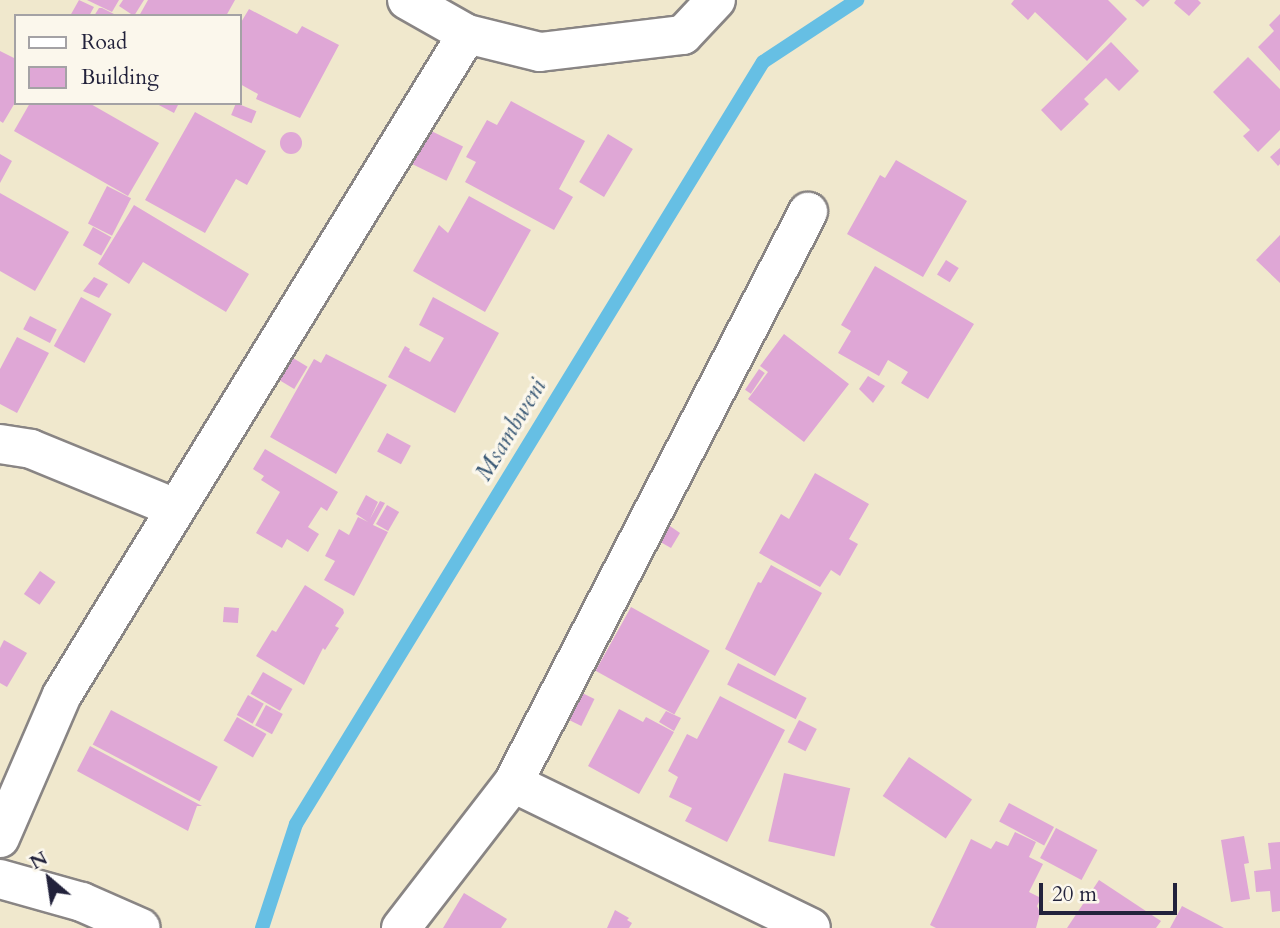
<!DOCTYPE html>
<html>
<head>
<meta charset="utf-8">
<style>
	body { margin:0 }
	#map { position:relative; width:1280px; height:928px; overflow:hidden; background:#f0e8cd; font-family:Cardo,serif }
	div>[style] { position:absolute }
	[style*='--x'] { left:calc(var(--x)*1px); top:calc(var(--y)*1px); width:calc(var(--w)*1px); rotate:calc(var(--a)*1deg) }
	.stream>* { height:14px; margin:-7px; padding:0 7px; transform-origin:7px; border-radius:7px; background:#66bfe4 }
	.building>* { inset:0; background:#dfa7d6; transform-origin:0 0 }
	.round { border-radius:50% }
	.roads { filter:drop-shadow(2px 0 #898584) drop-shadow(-2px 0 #898584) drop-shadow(0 2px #898584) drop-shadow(0 -2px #898584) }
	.minor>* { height:38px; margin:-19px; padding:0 19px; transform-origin:19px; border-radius:19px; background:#fff }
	span { translate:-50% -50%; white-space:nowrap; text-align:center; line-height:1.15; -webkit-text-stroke:7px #fbf7ec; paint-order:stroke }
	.water-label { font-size:24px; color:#3a5976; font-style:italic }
	.legend { position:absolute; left:14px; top:14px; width:228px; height:91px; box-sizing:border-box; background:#fbf7ec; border:2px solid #a4a2a5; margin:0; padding:9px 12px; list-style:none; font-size:21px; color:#22223b }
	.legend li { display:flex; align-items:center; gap:14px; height:35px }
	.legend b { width:35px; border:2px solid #a4a2a5 }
	.north { position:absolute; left:14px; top:844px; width:70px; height:70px; -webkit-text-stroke:5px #fbf7ec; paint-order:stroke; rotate:331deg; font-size:19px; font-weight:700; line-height:28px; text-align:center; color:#22223b }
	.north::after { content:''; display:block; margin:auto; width:24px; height:32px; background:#22223b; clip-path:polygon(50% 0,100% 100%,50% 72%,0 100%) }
	.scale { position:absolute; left:1039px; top:883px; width:138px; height:32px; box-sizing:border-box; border:4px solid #22223b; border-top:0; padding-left:9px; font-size:21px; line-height:24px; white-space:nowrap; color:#22223b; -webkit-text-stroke:5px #fbf7ec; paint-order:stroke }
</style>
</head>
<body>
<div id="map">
	<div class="stream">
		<i style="--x:262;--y:928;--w:109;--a:-71.9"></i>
		<i style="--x:296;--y:824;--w:894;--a:-58.5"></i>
		<i style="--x:763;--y:62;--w:113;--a:-33.4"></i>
	</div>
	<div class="building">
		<i style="clip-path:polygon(79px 0,94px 7px,89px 16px,70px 16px)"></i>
		<i style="clip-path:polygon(87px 0,119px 0,112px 12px)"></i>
		<i style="clip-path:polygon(123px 0,144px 0,134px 16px,119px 6px)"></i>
		<i style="clip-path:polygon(148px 0,235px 0,226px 16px,139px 16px)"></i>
		<i style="clip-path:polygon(1014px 0,1108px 0,1127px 19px,1087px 61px,1035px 12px,1028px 20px,1011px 4px)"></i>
		<i style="clip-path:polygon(1135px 0,1150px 0,1143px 7px)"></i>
		<i style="clip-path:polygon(1176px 0,1198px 0,1201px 3px,1189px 16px,1174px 3px)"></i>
		<i style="clip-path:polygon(99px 8px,102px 8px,118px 16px,94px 16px)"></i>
		<i style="clip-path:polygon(249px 9px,297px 34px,302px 26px,339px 45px,300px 118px,256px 99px,258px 94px,240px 84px,240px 24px)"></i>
		<i style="clip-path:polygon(1280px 14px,1280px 71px,1258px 47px,1274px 31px,1269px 25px)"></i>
		<i style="clip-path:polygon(1111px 42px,1139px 71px,1119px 91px,1106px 78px,1084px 99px,1089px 104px,1061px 131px,1041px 110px)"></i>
		<i style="clip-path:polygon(0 51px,16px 59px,16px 101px,3px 123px,0 121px)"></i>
		<i style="clip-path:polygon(1248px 57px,1280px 89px,1280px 130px,1258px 152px,1243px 136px,1250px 130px,1213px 92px)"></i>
		<i style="clip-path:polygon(511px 101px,585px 141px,559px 189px,573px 197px,554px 230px,465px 182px,476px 162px,466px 157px,487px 120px,497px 125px)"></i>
		<i style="clip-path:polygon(30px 103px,89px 103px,159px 143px,128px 196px,14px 131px)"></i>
		<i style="clip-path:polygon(155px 103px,179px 103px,174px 113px)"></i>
		<i style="left:236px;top:103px;width:22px;height:13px;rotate:22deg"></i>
		<i style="clip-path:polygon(195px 112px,266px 151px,247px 185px,236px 179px,205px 233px,145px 200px)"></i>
		<i style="left:419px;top:125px;width:49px;height:38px;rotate:26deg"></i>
		<i class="round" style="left:280px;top:132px;width:22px;height:22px"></i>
		<i style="left:608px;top:134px;width:29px;height:56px;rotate:31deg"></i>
		<i style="clip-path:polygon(1280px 148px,1280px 164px,1278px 166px,1270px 157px)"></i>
		<i style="clip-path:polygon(0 154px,12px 161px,0 183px)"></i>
		<i style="clip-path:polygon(896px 160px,967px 201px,923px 277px,847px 234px,880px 175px,885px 178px)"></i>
		<i style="left:107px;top:186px;width:27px;height:42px;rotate:27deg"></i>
		<i style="clip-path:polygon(0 193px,69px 232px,35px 291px,0 271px)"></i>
		<i style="clip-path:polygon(469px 196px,531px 230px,485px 312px,413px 271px,439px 225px,448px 233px)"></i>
		<i style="clip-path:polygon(134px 205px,249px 274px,226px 312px,143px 262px,129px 284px,98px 264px)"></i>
		<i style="left:93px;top:227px;width:21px;height:21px;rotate:29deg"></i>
		<i style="clip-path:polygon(1280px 235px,1280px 283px,1256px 260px)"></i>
		<i style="left:946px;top:260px;width:15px;height:17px;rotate:32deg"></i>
		<i style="clip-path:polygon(875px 266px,974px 324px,928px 399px,901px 383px,908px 372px,888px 360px,879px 376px,838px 353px,851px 331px,841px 325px)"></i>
		<i style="clip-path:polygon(94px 277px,108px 284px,99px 298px,83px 291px)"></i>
		<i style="left:81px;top:297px;width:35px;height:56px;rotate:29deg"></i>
		<i style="clip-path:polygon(433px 297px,499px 333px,455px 413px,388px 377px,405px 346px,410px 349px,409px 351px,430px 362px,444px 338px,419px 325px)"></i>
		<i style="left:30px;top:316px;width:30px;height:15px;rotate:27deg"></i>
		<i style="clip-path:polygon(784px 334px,849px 384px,804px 442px,748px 399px,768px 372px,760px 366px)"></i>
		<i style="clip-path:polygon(17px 337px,49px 353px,17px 413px,0 404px,0 369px)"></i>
		<i style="clip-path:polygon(326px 354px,387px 385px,336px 474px,270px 437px,314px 359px,321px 363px)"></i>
		<i style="left:293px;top:358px;width:17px;height:26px;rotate:31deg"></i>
		<i style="left:759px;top:369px;width:7px;height:25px;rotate:34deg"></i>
		<i style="clip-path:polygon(868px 376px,885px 386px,873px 403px,859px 389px)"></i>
		<i style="left:387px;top:433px;width:27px;height:21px;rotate:28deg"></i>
		<i style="clip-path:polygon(265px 449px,338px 492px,327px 511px,321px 507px,308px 527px,319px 534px,308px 552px,287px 539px,282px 548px,256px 533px,280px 492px,261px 480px,264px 476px,253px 469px)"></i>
		<i style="clip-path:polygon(815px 473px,869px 504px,849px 539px,858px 544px,840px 576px,831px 570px,820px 587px,759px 553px,781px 514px,789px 519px)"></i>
		<i style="clip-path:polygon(366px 495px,378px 502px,370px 519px,380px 501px,385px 503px,373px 525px,388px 532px,354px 596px,324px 580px,335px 561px,325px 556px,339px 529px,349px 535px,358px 517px,368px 522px,356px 514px)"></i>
		<i style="left:387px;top:505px;width:14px;height:22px;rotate:30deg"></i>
		<i style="clip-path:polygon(667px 524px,680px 533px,671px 548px,648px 535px)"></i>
		<i style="clip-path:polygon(771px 565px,822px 593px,775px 676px,725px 649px,758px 582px,761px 583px)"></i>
		<i style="left:40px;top:571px;width:19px;height:28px;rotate:35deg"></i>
		<i style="clip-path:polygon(305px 585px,343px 609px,344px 613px,335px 626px,339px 628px,325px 650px,323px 648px,304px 685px,256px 656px,272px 630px,276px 632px)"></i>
		<i style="left:224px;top:607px;width:15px;height:15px;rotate:4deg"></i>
		<i style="left:631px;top:607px;width:90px;height:73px;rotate:29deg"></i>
		<i style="clip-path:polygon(4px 640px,27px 653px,7px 687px,0 683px,0 648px)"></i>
		<i style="left:738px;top:663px;width:77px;height:24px;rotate:27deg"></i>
		<i style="left:263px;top:672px;width:34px;height:25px;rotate:30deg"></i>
		<i style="left:572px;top:688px;width:25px;height:30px;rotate:26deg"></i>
		<i style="left:248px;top:695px;width:18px;height:23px;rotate:29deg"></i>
		<i style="clip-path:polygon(720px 696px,785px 730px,727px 842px,685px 821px,692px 808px,669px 797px,678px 777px,668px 771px,687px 734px,697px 739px)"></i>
		<i style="left:266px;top:705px;width:19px;height:23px;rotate:28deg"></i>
		<i style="clip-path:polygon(619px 709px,643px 722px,646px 717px,674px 732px,639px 794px,588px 766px)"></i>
		<i style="left:111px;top:710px;width:121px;height:39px;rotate:28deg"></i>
		<i style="clip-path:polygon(666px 711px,681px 718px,674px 731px,659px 722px)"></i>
		<i style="left:237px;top:717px;width:34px;height:27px;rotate:30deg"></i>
		<i style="left:799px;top:720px;width:20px;height:25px;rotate:27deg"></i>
		<i style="clip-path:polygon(90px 746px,202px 806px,197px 806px,188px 831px,77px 771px)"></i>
		<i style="left:909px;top:757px;width:76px;height:47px;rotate:34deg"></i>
		<i style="left:784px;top:773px;width:68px;height:70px;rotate:13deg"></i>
		<i style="left:1009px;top:803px;width:51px;height:21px;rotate:28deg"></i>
		<i style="left:1056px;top:828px;width:47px;height:34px;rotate:28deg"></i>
		<i style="clip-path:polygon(1015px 832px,1036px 842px,1029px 857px,1043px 864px,1029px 892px,1041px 898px,1037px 906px,1040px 913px,1036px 928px,936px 928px,930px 925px,971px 839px,991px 849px,996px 841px,1008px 846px)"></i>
		<i style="clip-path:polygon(1244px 836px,1249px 863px,1244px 864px,1250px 899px,1231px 902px,1221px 840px)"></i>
		<i style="clip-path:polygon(1280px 842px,1280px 911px,1272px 912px,1270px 891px,1256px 892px,1254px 871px,1271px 869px,1268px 843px)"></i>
		<i style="clip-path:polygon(1099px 880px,1161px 921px,1156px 928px,1067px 928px)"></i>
		<i style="clip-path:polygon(464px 893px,507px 919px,501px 928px,443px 928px)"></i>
		<i style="clip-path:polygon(1182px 906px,1224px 928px,1170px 928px)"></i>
		<i style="clip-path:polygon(615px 910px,629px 918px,627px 920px,632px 923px,629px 928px,607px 928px)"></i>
	</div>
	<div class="roads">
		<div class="minor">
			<i style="--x:407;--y:0;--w:69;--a:29.5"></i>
			<i style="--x:467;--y:34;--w:75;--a:13.9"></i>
			<i style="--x:540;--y:52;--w:144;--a:-6.8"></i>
			<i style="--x:683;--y:35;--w:48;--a:-46.7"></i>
			<i style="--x:0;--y:444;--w:31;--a:9"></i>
			<i style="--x:31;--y:449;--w:156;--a:22.3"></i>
			<i style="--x:513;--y:783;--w:643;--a:-62.68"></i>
			<i style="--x:0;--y:838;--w:156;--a:-66.6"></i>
			<i style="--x:62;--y:695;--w:775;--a:-58.5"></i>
			<i style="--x:0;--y:879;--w:85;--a:15.7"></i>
			<i style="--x:82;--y:902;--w:64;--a:23.8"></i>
			<i style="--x:401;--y:928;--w:183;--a:-52.3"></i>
			<i style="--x:513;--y:783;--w:331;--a:25.9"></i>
		</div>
	</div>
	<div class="water-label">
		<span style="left:511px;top:430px;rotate:-59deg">Msambweni</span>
	</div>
	<ul class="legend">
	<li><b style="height:9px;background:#fff"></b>Road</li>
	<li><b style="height:19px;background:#dfa7d6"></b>Building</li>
	</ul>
	<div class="north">N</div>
	<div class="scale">20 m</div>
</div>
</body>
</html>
